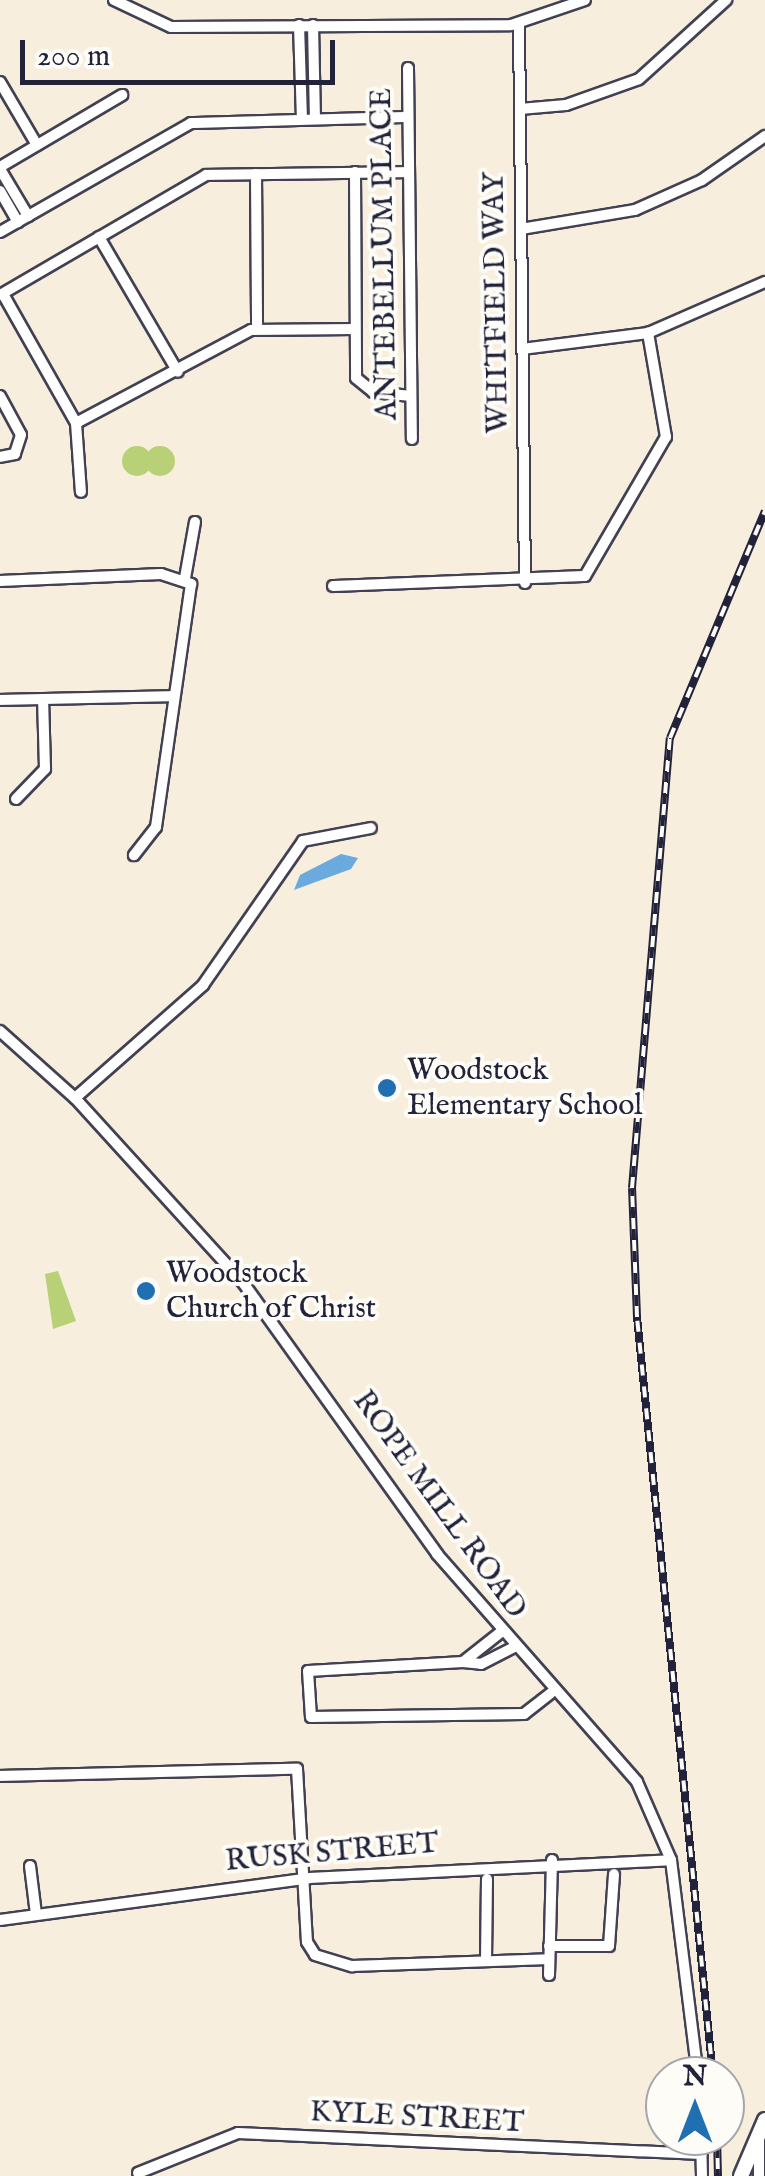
<!DOCTYPE html>
<html>
<head>
<meta charset="utf-8">
<style>
	body { margin:0 }
	#map { position:relative; width:765px; height:2176px; overflow:hidden; background:#f7eedd; font-family:"IM FELL English",serif }
	div>[style] { position:absolute }
	[style*='--x'] { left:calc(var(--x)*1px); top:calc(var(--y)*1px); width:calc(var(--w)*1px); rotate:calc(var(--a)*1deg) }
	.green>* { inset:0; background:#b8d176 }
	.round { border-radius:50% }
	.water>* { inset:0; background:#6aaade }
	.roads { filter:drop-shadow(2px 0 #424153) drop-shadow(-2px 0 #424153) drop-shadow(0 2px #424153) drop-shadow(0 -2px #424153) }
	.minor>* { height:10px; margin:-5px; padding:0 5px; transform-origin:5px; border-radius:5px; background:#fff }
	.secondary>* { height:14px; margin:-7px; padding:0 7px; transform-origin:7px; border-radius:7px; background:#fff }
	.rail>* { height:8px; margin-top:-4px; transform-origin:0; background:repeating-linear-gradient(90deg,#fdfcf7 0 11px,#22223b 0 22px); box-sizing:border-box; border-block:2px solid #22223b }
	.dots>* { width:28px; height:28px; translate:-50% -50%; box-sizing:border-box; border:5px solid #fdfcf7; border-radius:50% }
	span { translate:-50% -50%; white-space:nowrap; text-align:center; line-height:1.15; -webkit-text-stroke:8px #fdfcf7; paint-order:stroke }
	.street-label { font-size:30px; color:#22223b }
	.poi-label { font-size:30px; color:#22223b }
	.left { translate:0 -50%; text-align:left }
	.north { position:absolute; left:645px; top:2056px; width:100px; height:100px; box-sizing:border-box; background:#fdfcf7; border:2px solid #a5a5ac; border-radius:50%; rotate:0deg; font-size:28px; font-weight:700; line-height:40px; text-align:center; color:#22223b }
	.north::after { content:''; display:block; margin:auto; width:35px; height:45px; background:#1f6fb2; clip-path:polygon(50% 0,100% 100%,50% 72%,0 100%) }
	.scale { position:absolute; left:20px; top:40px; width:315px; height:45px; box-sizing:border-box; border:5px solid #22223b; border-top:0; padding-left:12px; font-size:30px; line-height:35px; white-space:nowrap; color:#22223b; -webkit-text-stroke:8px #fdfcf7; paint-order:stroke }
</style>
</head>
<body>
<div id="map">
	<div class="green">
		<i class="round" style="left:122px;top:446px;width:30px;height:30px"></i>
		<i class="round" style="left:145px;top:446px;width:30px;height:30px"></i>
		<i style="clip-path:polygon(58px 1271px,76px 1321px,53px 1329px,45px 1274px)"></i>
	</div>
	<div class="water">
		<i style="clip-path:polygon(341px 854px,358px 858px,351px 869px,294px 890px,300px 875px)"></i>
	</div>
	<div class="roads">
		<div class="minor">
			<i style="--x:114;--y:0;--w:63;--a:25.3"></i>
			<i style="--x:171;--y:27;--w:340;--a:-0.3"></i>
			<i style="--x:511;--y:25;--w:78;--a:-18.7"></i>
			<i style="--x:519;--y:23;--w:560;--a:89.39"></i>
			<i style="--x:299;--y:25;--w:94;--a:88.2"></i>
			<i style="--x:313;--y:25;--w:94;--a:88.8"></i>
			<i style="--x:408;--y:68;--w:371;--a:89.4"></i>
			<i style="--x:0;--y:82;--w:73;--a:59.6"></i>
			<i style="--x:520;--y:109;--w:46;--a:-5"></i>
			<i style="--x:566;--y:105;--w:77;--a:-19.6"></i>
			<i style="--x:639;--y:79;--w:118;--a:-42.2"></i>
			<i style="--x:0;--y:167;--w:142;--a:-30.5"></i>
			<i style="--x:0;--y:169;--w:55;--a:59.2"></i>
			<i style="--x:355;--y:172;--w:206;--a:89.7"></i>
			<i style="--x:356;--y:378;--w:22;--a:39"></i>
			<i style="--x:373;--y:392;--w:38;--a:6"></i>
			<i style="--x:256;--y:174;--w:154;--a:89.6"></i>
			<i style="--x:0;--y:191;--w:36;--a:60"></i>
			<i style="--x:521;--y:229;--w:116;--a:-9.5"></i>
			<i style="--x:635;--y:210;--w:73;--a:-24.1"></i>
			<i style="--x:702;--y:180;--w:77;--a:-34.9"></i>
			<i style="--x:0;--y:232;--w:220;--a:-29.7"></i>
			<i style="--x:191;--y:123;--w:217;--a:-1.6"></i>
			<i style="--x:99;--y:237;--w:156;--a:59.7"></i>
			<i style="--x:3;--y:294;--w:148;--a:60.5"></i>
			<i style="--x:76;--y:423;--w:69;--a:85.9"></i>
			<i style="--x:0;--y:295;--w:238;--a:-30.2"></i>
			<i style="--x:206;--y:175;--w:203;--a:-0.8"></i>
			<i style="--x:522;--y:349;--w:127;--a:-7.2"></i>
			<i style="--x:648;--y:333;--w:128;--a:-23.6"></i>
			<i style="--x:0;--y:396;--w:44;--a:61.7"></i>
			<i style="--x:21;--y:435;--w:20;--a:108"></i>
			<i style="--x:15;--y:454;--w:15;--a:169"></i>
			<i style="--x:76;--y:423;--w:198;--a:-28"></i>
			<i style="--x:251;--y:330;--w:104;--a:-0.6"></i>
			<i style="--x:185;--y:578;--w:57;--a:-79.9"></i>
			<i style="--x:0;--y:581;--w:161;--a:-2.5"></i>
			<i style="--x:161;--y:574;--w:32;--a:18"></i>
			<i style="--x:191;--y:584;--w:246;--a:98.2"></i>
			<i style="--x:156;--y:827;--w:36;--a:128"></i>
			<i style="--x:333;--y:586;--w:252;--a:-2.3"></i>
			<i style="--x:585;--y:576;--w:161;--a:-59.8"></i>
			<i style="--x:666;--y:437;--w:106;--a:-99.8"></i>
			<i style="--x:0;--y:700;--w:174;--a:-1.3"></i>
			<i style="--x:16;--y:799;--w:42;--a:-46"></i>
			<i style="--x:45;--y:769;--w:70;--a:-91.6"></i>
			<i style="--x:0;--y:1031;--w:101;--a:41.8"></i>
			<i style="--x:75;--y:1098;--w:251;--a:47.7"></i>
			<i style="--x:244;--y:1284;--w:332;--a:54.4"></i>
			<i style="--x:437;--y:1554;--w:303;--a:48.7"></i>
			<i style="--x:637;--y:1782;--w:85;--a:66.4"></i>
			<i style="--x:671;--y:1860;--w:218;--a:82.9"></i>
			<i style="--x:75;--y:1098;--w:171;--a:-41.4"></i>
			<i style="--x:203;--y:985;--w:175;--a:-55.2"></i>
			<i style="--x:303;--y:841;--w:69;--a:-10.8"></i>
			<i style="--x:501;--y:1632;--w:48;--a:141.7"></i>
			<i style="--x:463;--y:1662;--w:18;--a:6"></i>
			<i style="--x:481;--y:1664;--w:36;--a:-27"></i>
			<i style="--x:463;--y:1662;--w:155;--a:176.7"></i>
			<i style="--x:308;--y:1671;--w:46;--a:86.3"></i>
			<i style="--x:311;--y:1717;--w:213;--a:-0.8"></i>
			<i style="--x:524;--y:1714;--w:34;--a:-38"></i>
			<i style="--x:0;--y:1776;--w:297;--a:-1.4"></i>
			<i style="--x:297;--y:1769;--w:173;--a:86.7"></i>
			<i style="--x:307;--y:1942;--w:15;--a:58"></i>
			<i style="--x:315;--y:1955;--w:39;--a:17"></i>
			<i style="--x:352;--y:1966;--w:197;--a:-2"></i>
			<i style="--x:30;--y:1866;--w:48;--a:82.9"></i>
			<i style="--x:0;--y:1920;--w:312;--a:-7.7"></i>
			<i style="--x:309;--y:1878;--w:362;--a:-2.8"></i>
			<i style="--x:549;--y:1946;--w:60;--a:0"></i>
			<i style="--x:609;--y:1946;--w:72;--a:-86"></i>
			<i style="--x:486;--y:1961;--w:82;--a:-89.3"></i>
			<i style="--x:549;--y:1975;--w:115;--a:-88.5"></i>
			<i style="--x:701;--y:2136;--w:40;--a:88.6"></i>
			<i style="--x:759;--y:2137;--w:39;--a:90"></i>
			<i style="--x:138;--y:2173;--w:108;--a:-21.8"></i>
			<i style="--x:238;--y:2133;--w:464;--a:2.6"></i>
		</div>
		<div class="secondary">
			<i style="--x:741;--y:2176;--w:61;--a:-66.8"></i>
		</div>
	</div>
	<div class="rail">
		<i style="--x:713;--y:2076;--w:763;--a:-95.72"></i>
		<i style="--x:637;--y:1317;--w:129;--a:-92.2"></i>
		<i style="--x:632;--y:1188;--w:452;--a:-85.2"></i>
		<i style="--x:670;--y:738;--w:246;--a:-67.3"></i>
		<i style="--x:717;--y:2136;--w:40;--a:88.6"></i>
	</div>
	<div class="dots">
		<i style="left:387px;top:1088px;background:#1f6fb2"></i>
		<i style="left:146px;top:1291px;background:#1f6fb2"></i>
	</div>
	<div class="street-label">
		<span style="left:385px;top:254px;rotate:-91deg">ANTEBELLUM PLACE</span>
		<span style="left:497px;top:303px;rotate:-91deg">WHITFIELD WAY</span>
		<span style="left:439px;top:1505px;rotate:54deg">ROPE MILL ROAD</span>
		<span style="left:332px;top:1853px;rotate:-5deg">RUSK STREET</span>
		<span style="left:417px;top:2118px;rotate:3deg">KYLE STREET</span>
	</div>
	<div class="poi-label">
		<span class="left" style="left:407px;top:1088px">Woodstock<br>Elementary School</span>
		<span class="left" style="left:166px;top:1291px">Woodstock<br>Church of Christ</span>
	</div>
	<div class="north">N</div>
	<div class="scale">200 m</div>
</div>
</body>
</html>
